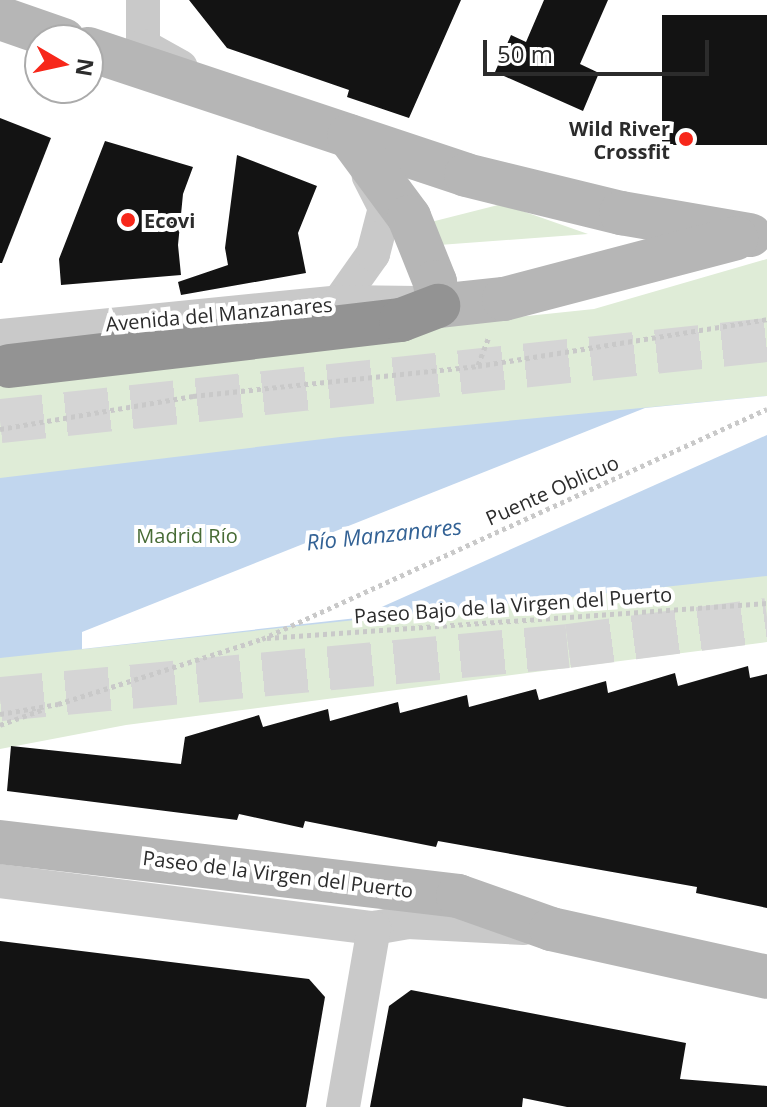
<!DOCTYPE html>
<html>
<head>
<meta charset="utf-8">
<style>
	body { margin:0 }
	#map { position:relative; width:767px; height:1107px; overflow:hidden; background:#fff; font-family:"Open Sans",sans-serif }
	div>[style] { position:absolute }
	[style*='--x'] { left:calc(var(--x)*1px); top:calc(var(--y)*1px); width:calc(var(--w)*1px); rotate:calc(var(--a)*1deg) }
	.green>* { inset:0; background:#dfecd7 }
	.water>* { inset:0; background:#c1d6ee }
	.pier>* { inset:0; background:#fff }
	.building>* { inset:0; background:#131313; transform-origin:0 0 }
	.highway-tunnel>* { height:44px; margin-top:-22px; transform-origin:0; background:repeating-linear-gradient(90deg,#d5d5d5 0 44px,transparent 0 66px) }
	.path>* { height:5px; margin-top:-2.5px; transform-origin:0; background:repeating-linear-gradient(90deg,#c9c9c9 0 4px,transparent 0 8px) }
	.street>* { height:34px; margin:-17px; padding:0 17px; transform-origin:17px; border-radius:17px; background:#c9c9c9 }
	.secondary>* { height:44px; margin:-22px; padding:0 22px; transform-origin:22px; border-radius:22px; background:#b6b6b6 }
	.highway>* { height:44px; margin:-22px; padding:0 22px; transform-origin:22px; border-radius:22px; background:#939393 }
	.dots>* { width:22px; height:22px; translate:-50% -50%; box-sizing:border-box; border:4px solid #fff; border-radius:50% }
	span { translate:-50% -50%; white-space:nowrap; text-align:center; line-height:1.15; -webkit-text-stroke:8px #fff; paint-order:stroke }
	.poi-label { font-size:20px; color:#2c2c2c; font-weight:700 }
	.right { translate:-100% -50%; text-align:right }
	.left { translate:0 -50%; text-align:left }
	.street-label { font-size:20px; color:#2c2c2c }
	.park-label { font-size:20px; color:#476b35 }
	.water-label { font-size:22px; color:#336295; font-style:italic }
	.north { position:absolute; left:24px; top:24px; width:80px; height:80px; box-sizing:border-box; background:#fff; border:2px solid #ababab; border-radius:50%; rotate:99deg; font-size:22px; font-weight:700; line-height:32px; text-align:center; color:#2c2c2c }
	.north::after { content:''; display:block; margin:auto; width:28px; height:36px; background:#f7271a; clip-path:polygon(50% 0,100% 100%,50% 72%,0 100%) }
	.scale { position:absolute; left:483px; top:40px; width:226px; height:36px; box-sizing:border-box; border:4px solid #2c2c2c; border-top:0; padding-left:10px; font-size:24px; line-height:28px; white-space:nowrap; color:#2c2c2c; -webkit-text-stroke:6px #fff; paint-order:stroke }
</style>
</head>
<body>
<div id="map">
	<div class="green">
		<i style="clip-path:polygon(502px 204px,588px 234px,439px 245px,427px 223px)"></i>
		<i style="clip-path:polygon(767px 259px,767px 642px,126px 725px,0 749px,0 372px,594px 309px)"></i>
	</div>
	<div class="water">
		<i style="clip-path:polygon(767px 396px,767px 576px,0 658px,0 478px,340px 437px)"></i>
	</div>
	<div class="pier">
		<i style="clip-path:polygon(767px 396px,767px 435px,357px 618px,82px 649px,82px 632px,645px 408px)"></i>
	</div>
	<div class="building">
		<i style="clip-path:polygon(189px 0,461px 0,409px 118px,347px 97px,349px 90px,227px 48px)"></i>
		<i style="clip-path:polygon(544px 0,608px 0,580px 64px,599px 73px,583px 111px,495px 72px,511px 35px,526px 42px)"></i>
		<i style="left:767px;top:15px;width:130px;height:105px;rotate:90deg"></i>
		<i style="clip-path:polygon(0 118px,51px 138px,2px 263px,0 263px)"></i>
		<i style="clip-path:polygon(105px 141px,193px 167px,183px 194px,178px 245px,181px 275px,61px 285px,59px 259px)"></i>
		<i style="clip-path:polygon(237px 155px,317px 186px,298px 233px,306px 273px,181px 295px,178px 282px,228px 265px,225px 248px)"></i>
		<i style="clip-path:polygon(748px 666px,750px 678px,767px 674px,767px 908px,696px 893px,697px 887px,438px 841px,436px 847px,305px 821px,303px 828px,239px 814px,237px 820px,7px 791px,11px 746px,181px 764px,185px 737px,259px 715px,263px 727px,328px 709px,330px 721px,398px 702px,400px 713px,467px 695px,469px 707px,536px 689px,539px 700px,606px 681px,608px 693px,675px 673px,678px 686px)"></i>
		<i style="clip-path:polygon(0 941px,309px 979px,325px 997px,306px 1107px,0 1107px)"></i>
		<i style="clip-path:polygon(411px 990px,686px 1043px,680px 1079px,767px 1086px,767px 1107px,567px 1107px,523px 1098px,522px 1107px,370px 1107px,389px 1006px)"></i>
	</div>
	<div class="highway-tunnel">
		<i style="--x:0;--y:421;--w:771;--a:-6.03"></i>
		<i style="--x:0;--y:699;--w:570;--a:-5.33"></i>
		<i style="--x:568;--y:646;--w:201;--a:-7.4"></i>
	</div>
	<div class="path">
		<i style="--x:478;--y:365;--w:30;--a:-69"></i>
		<i style="--x:0;--y:429;--w:196;--a:-9.7"></i>
		<i style="--x:193;--y:396;--w:287;--a:-6"></i>
		<i style="--x:478;--y:366;--w:293;--a:-9.2"></i>
		<i style="--x:267;--y:638;--w:501;--a:-4"></i>
		<i style="--x:0;--y:714;--w:59;--a:-9.8"></i>
		<i style="--x:58;--y:704;--w:214;--a:-17.7"></i>
		<i style="--x:262;--y:639;--w:555;--a:-24.49"></i>
		<i style="--x:0;--y:725;--w:47;--a:-20"></i>
	</div>
	<div class="street">
		<i style="--x:143;--y:0;--w:46;--a:90"></i>
		<i style="--x:143;--y:46;--w:43;--a:28.9"></i>
		<i style="--x:339;--y:302;--w:59;--a:-54.7"></i>
		<i style="--x:373;--y:254;--w:48;--a:-75.4"></i>
		<i style="--x:385;--y:208;--w:36;--a:-117"></i>
		<i style="--x:0;--y:336;--w:341;--a:-5.7"></i>
		<i style="--x:339;--y:302;--w:79;--a:0.7"></i>
		<i style="--x:0;--y:881;--w:377;--a:7.2"></i>
		<i style="--x:374;--y:928;--w:35;--a:-10"></i>
		<i style="--x:408;--y:922;--w:116;--a:3"></i>
		<i style="--x:343;--y:1107;--w:182;--a:-80.2"></i>
	</div>
	<div class="secondary">
		<i style="--x:0;--y:18;--w:67;--a:19.2"></i>
		<i style="--x:88;--y:49;--w:398;--a:18.4"></i>
		<i style="--x:466;--y:175;--w:160;--a:13.8"></i>
		<i style="--x:621;--y:213;--w:131;--a:9.7"></i>
		<i style="--x:349;--y:136;--w:101;--a:53.5"></i>
		<i style="--x:409;--y:217;--w:70;--a:68.2"></i>
		<i style="--x:435;--y:282;--w:24;--a:83"></i>
		<i style="--x:438;--y:306;--w:66;--a:-6.1"></i>
		<i style="--x:504;--y:299;--w:240;--a:-14.7"></i>
		<i style="--x:0;--y:842;--w:461;--a:6.7"></i>
		<i style="--x:458;--y:896;--w:99;--a:19.5"></i>
		<i style="--x:551;--y:929;--w:221;--a:12.5"></i>
	</div>
	<div class="highway">
		<i style="--x:9;--y:366;--w:395;--a:-6.7"></i>
		<i style="--x:401;--y:320;--w:40;--a:-21"></i>
	</div>
	<div class="dots">
		<i style="left:686px;top:139px;background:#f7271a"></i>
		<i style="left:128px;top:220px;background:#f7271a"></i>
	</div>
	<div class="poi-label">
		<span class="right" style="left:670px;top:140px">Wild River<br>Crossfit</span>
		<span class="left" style="left:144px;top:220px">Ecovi</span>
	</div>
	<div class="street-label">
		<span style="left:219px;top:314px;rotate:-5deg">Avenida del Manzanares</span>
		<span style="left:552px;top:490px;rotate:-24deg">Puente Oblicuo</span>
		<span style="left:513px;top:605px;rotate:-4deg">Paseo Bajo de la Virgen del Puerto</span>
		<span style="left:278px;top:874px;rotate:7deg">Paseo de la Virgen del Puerto</span>
	</div>
	<div class="park-label">
		<span style="left:187px;top:535px">Madrid Río</span>
	</div>
	<div class="water-label">
		<span style="left:384px;top:534px;rotate:-6deg">Río Manzanares</span>
	</div>
	<div class="north">N</div>
	<div class="scale">50 m</div>
</div>
</body>
</html>
